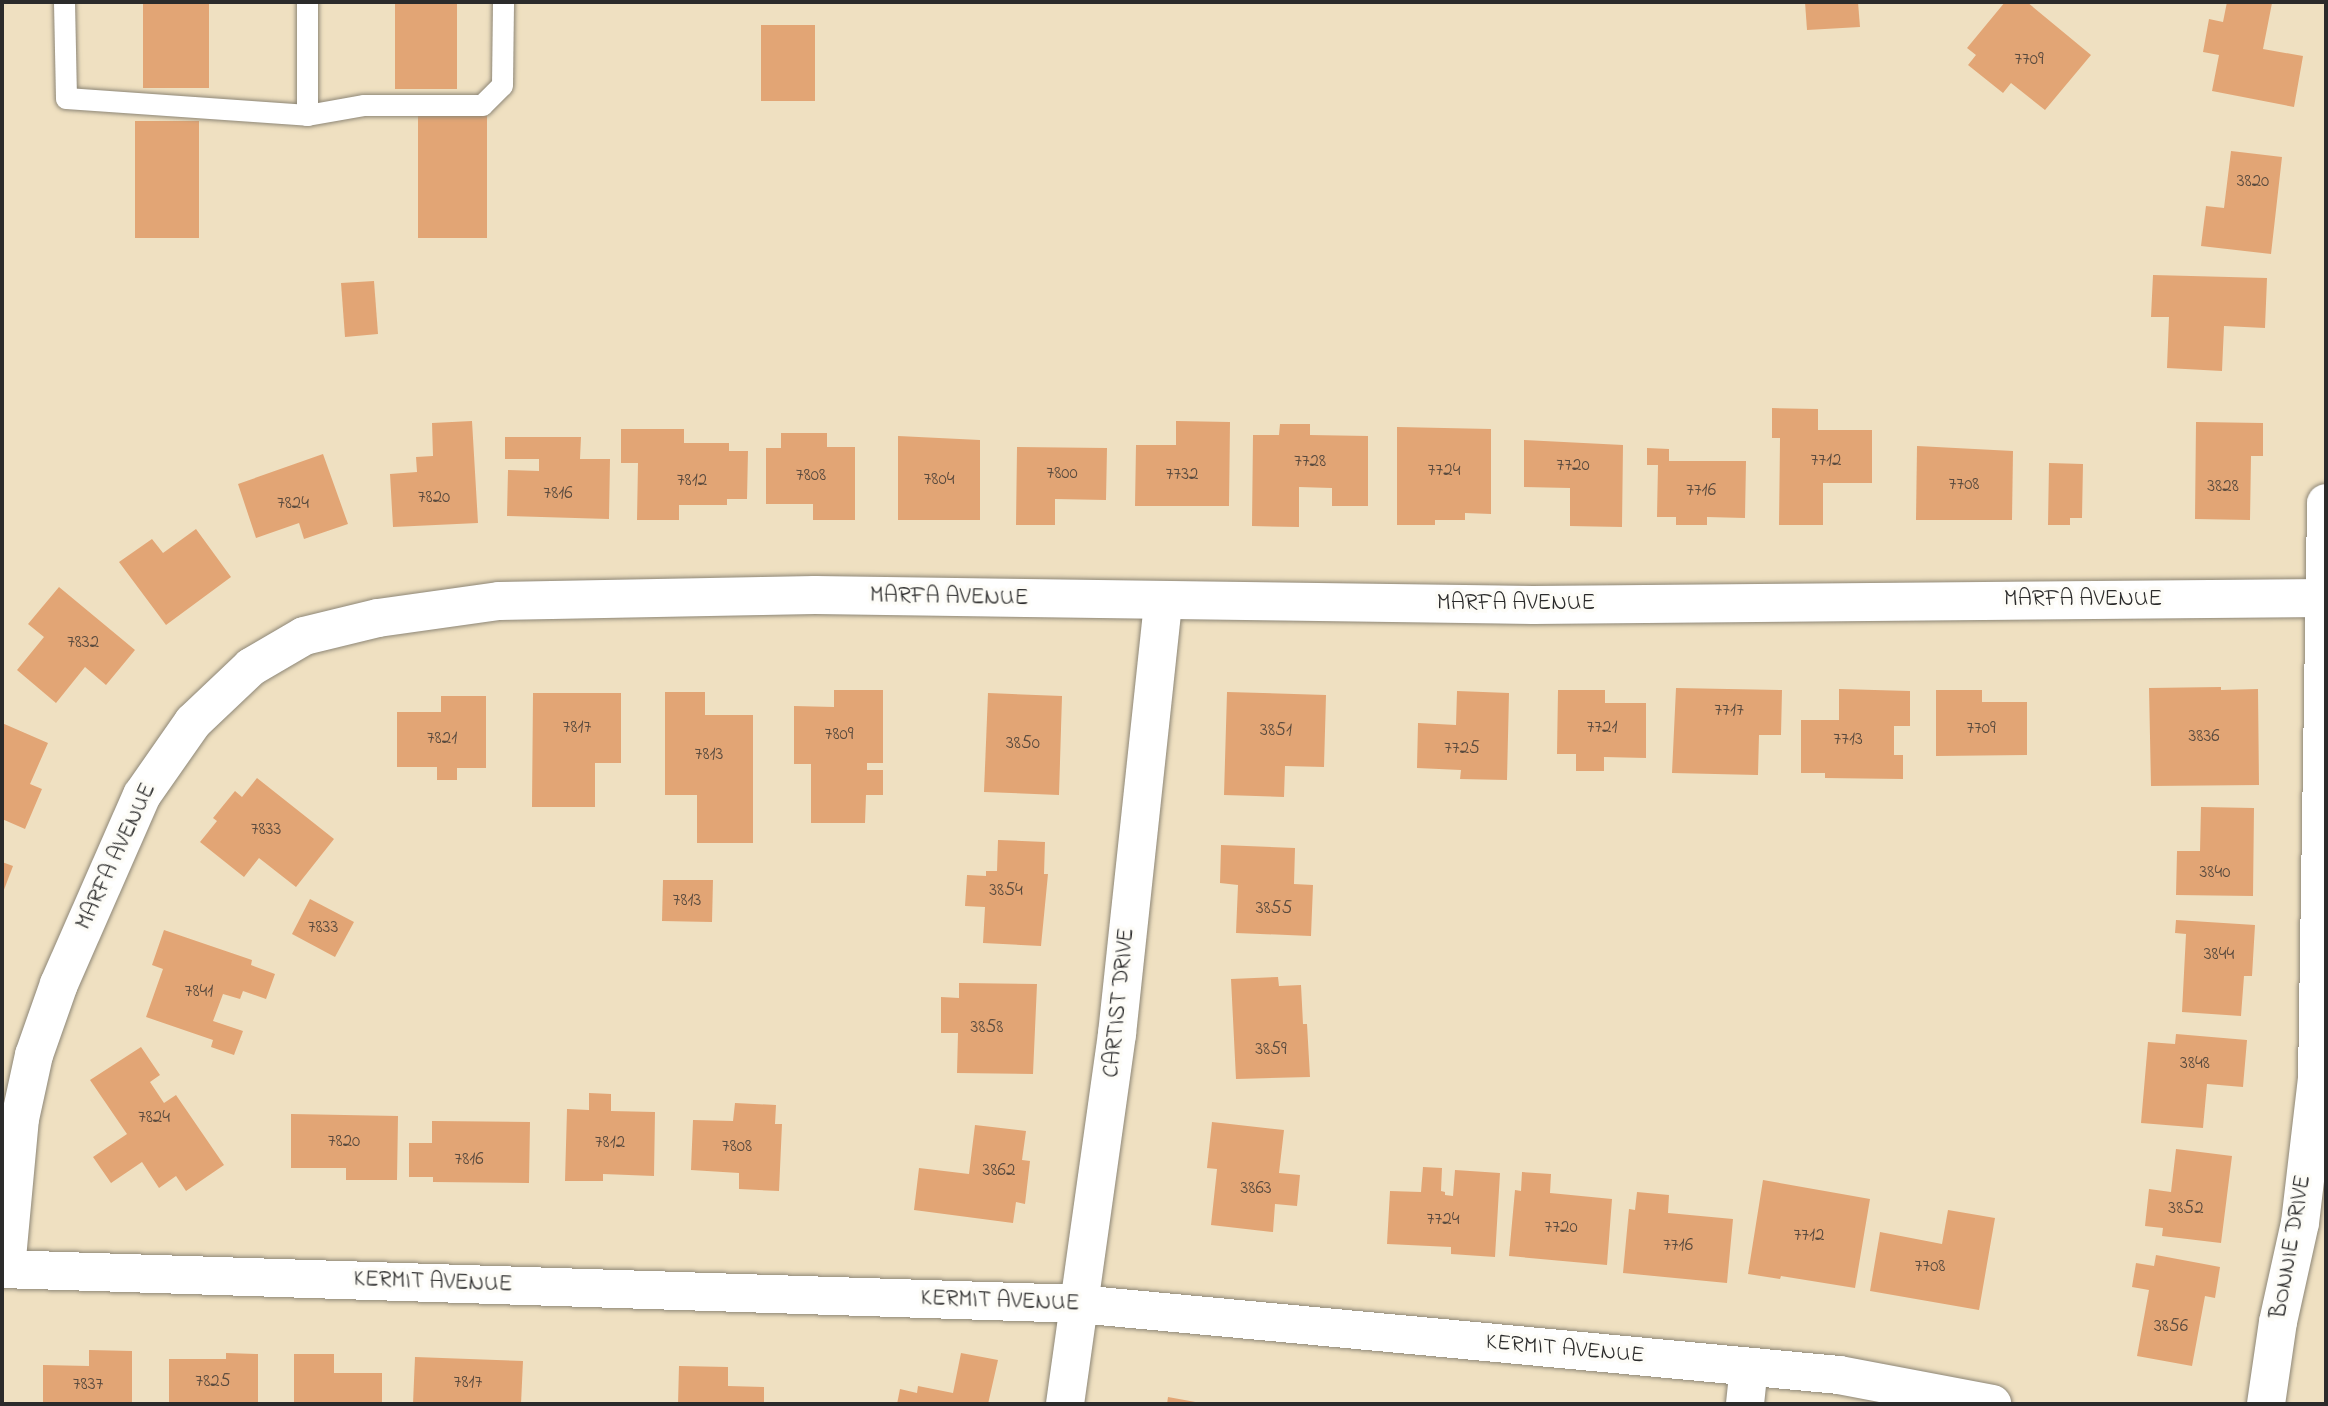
<!DOCTYPE html>
<style>
body{margin:0}
#map{position:relative;width:2328px;height:1406px;overflow:hidden;background:#efe0c1;font-family:"Indie Flower",sans-serif}
div>[style]{position:absolute}
.building>*{inset:0;background:#e2a575}
.roads{filter:drop-shadow(0 0 2px #8d8676) drop-shadow(0 0 2px #8d8676)}
.service>*{height:21px;margin:-10.5px;padding:0 10.5px;transform-origin:10.5px;border-radius:10.5px;background:#fff}
.minor>*{height:38px;margin:-19px;padding:0 19px;transform-origin:19px;border-radius:19px;background:#fff}
span{translate:-50% -50%;white-space:nowrap;text-align:center;line-height:1.15;-webkit-text-stroke:7px #fdfcf7;paint-order:stroke}
.number-label{font-size:19px;color:#594a3e}
.number-label span{-webkit-text-stroke-width:0}
.street-label{font-size:23px;color:#2b2b2b}
.frame{position:absolute;inset:0;border:4px solid #2b2b2b;pointer-events:none}
</style>
<div id="map">
<div class="building">
<i style="clip-path:polygon(143px 2px,209px 2px,209px 88px,143px 88px)"></i>
<i style="clip-path:polygon(395px 2px,457px 2px,457px 89px,395px 89px)"></i>
<i style="clip-path:polygon(1805px 2px,1858px 2px,1860px 27px,1807px 30px)"></i>
<i style="clip-path:polygon(2005px 2px,2027px 2px,2091px 55px,2045px 110px,2011px 83px,2003px 93px,1968px 65px,1976px 55px,1967px 48px)"></i>
<i style="clip-path:polygon(2227px 2px,2272px 3px,2263px 49px,2303px 56px,2294px 107px,2212px 91px,2219px 55px,2203px 52px,2209px 19px,2223px 22px)"></i>
<i style="clip-path:polygon(761px 25px,815px 25px,815px 101px,761px 101px)"></i>
<i style="clip-path:polygon(418px 116px,487px 116px,487px 238px,418px 238px)"></i>
<i style="clip-path:polygon(135px 121px,199px 121px,199px 238px,135px 238px)"></i>
<i style="clip-path:polygon(2231px 151px,2282px 157px,2271px 254px,2201px 246px,2206px 206px,2224px 208px)"></i>
<i style="clip-path:polygon(2153px 275px,2267px 278px,2265px 328px,2224px 326px,2222px 371px,2167px 368px,2169px 317px,2151px 317px)"></i>
<i style="clip-path:polygon(374px 281px,378px 334px,345px 337px,341px 283px)"></i>
<i style="clip-path:polygon(1772px 408px,1818px 409px,1818px 430px,1872px 430px,1872px 483px,1823px 483px,1823px 525px,1779px 525px,1780px 438px,1772px 438px)"></i>
<i style="clip-path:polygon(472px 421px,478px 523px,393px 527px,390px 474px,417px 472px,416px 457px,433px 456px,432px 423px)"></i>
<i style="clip-path:polygon(1176px 421px,1230px 422px,1229px 506px,1135px 506px,1136px 445px,1176px 445px)"></i>
<i style="clip-path:polygon(2196px 422px,2263px 423px,2263px 456px,2251px 456px,2250px 520px,2195px 519px)"></i>
<i style="clip-path:polygon(1280px 424px,1310px 424px,1310px 435px,1368px 436px,1368px 506px,1332px 506px,1332px 488px,1299px 487px,1299px 527px,1252px 526px,1253px 435px,1279px 435px)"></i>
<i style="clip-path:polygon(1397px 427px,1491px 429px,1491px 514px,1465px 513px,1465px 520px,1435px 520px,1435px 525px,1397px 525px)"></i>
<i style="clip-path:polygon(621px 429px,684px 429px,684px 443px,729px 443px,729px 451px,748px 451px,747px 499px,727px 499px,727px 505px,679px 505px,679px 520px,637px 520px,638px 463px,621px 463px)"></i>
<i style="clip-path:polygon(781px 433px,827px 433px,827px 447px,855px 447px,855px 520px,813px 520px,813px 504px,766px 504px,766px 448px,781px 448px)"></i>
<i style="clip-path:polygon(898px 436px,980px 440px,980px 520px,898px 520px)"></i>
<i style="clip-path:polygon(505px 437px,581px 437px,580px 459px,610px 459px,609px 519px,507px 516px,508px 470px,539px 471px,539px 459px,505px 459px)"></i>
<i style="clip-path:polygon(1524px 440px,1623px 445px,1622px 527px,1570px 526px,1570px 488px,1524px 487px)"></i>
<i style="clip-path:polygon(1917px 446px,2013px 451px,2012px 520px,1916px 520px)"></i>
<i style="clip-path:polygon(1017px 447px,1107px 448px,1106px 500px,1055px 499px,1055px 525px,1016px 525px)"></i>
<i style="clip-path:polygon(1647px 448px,1669px 449px,1669px 461px,1746px 461px,1745px 518px,1707px 517px,1707px 525px,1676px 525px,1676px 517px,1657px 517px,1658px 465px,1647px 465px)"></i>
<i style="clip-path:polygon(323px 454px,348px 524px,304px 539px,299px 523px,256px 538px,238px 484px)"></i>
<i style="clip-path:polygon(2049px 463px,2083px 464px,2082px 518px,2070px 518px,2070px 525px,2048px 525px)"></i>
<i style="clip-path:polygon(196px 529px,231px 577px,166px 625px,119px 562px,152px 539px,163px 553px)"></i>
<i style="clip-path:polygon(59px 587px,135px 650px,106px 685px,85px 667px,56px 703px,17px 670px,44px 637px,28px 624px)"></i>
<i style="clip-path:polygon(2221px 687px,2221px 690px,2258px 689px,2259px 785px,2151px 786px,2149px 688px)"></i>
<i style="clip-path:polygon(1676px 688px,1782px 690px,1781px 735px,1759px 735px,1758px 775px,1672px 773px)"></i>
<i style="clip-path:polygon(1839px 689px,1910px 691px,1910px 726px,1894px 726px,1894px 755px,1903px 755px,1903px 779px,1825px 778px,1825px 773px,1801px 773px,1801px 720px,1839px 720px)"></i>
<i style="clip-path:polygon(834px 690px,883px 690px,883px 763px,867px 763px,867px 770px,883px 770px,883px 795px,866px 795px,865px 823px,811px 823px,811px 764px,794px 764px,794px 706px,834px 707px)"></i>
<i style="clip-path:polygon(1558px 690px,1605px 690px,1605px 703px,1646px 703px,1646px 758px,1604px 757px,1604px 771px,1576px 771px,1576px 754px,1557px 754px)"></i>
<i style="clip-path:polygon(1936px 690px,1982px 690px,1982px 702px,2027px 702px,2027px 755px,1936px 756px)"></i>
<i style="clip-path:polygon(1457px 691px,1509px 693px,1507px 780px,1460px 779px,1461px 770px,1417px 768px,1418px 723px,1456px 725px)"></i>
<i style="clip-path:polygon(665px 692px,705px 692px,705px 715px,753px 715px,753px 843px,697px 843px,697px 795px,665px 795px)"></i>
<i style="clip-path:polygon(1227px 692px,1326px 695px,1324px 767px,1285px 766px,1284px 797px,1224px 795px)"></i>
<i style="clip-path:polygon(533px 693px,621px 693px,621px 763px,595px 763px,595px 807px,532px 807px)"></i>
<i style="clip-path:polygon(988px 693px,1062px 696px,1059px 795px,984px 792px)"></i>
<i style="clip-path:polygon(441px 696px,486px 696px,486px 768px,457px 768px,457px 780px,437px 780px,437px 767px,397px 767px,397px 712px,441px 712px)"></i>
<i style="clip-path:polygon(2px 723px,48px 743px,30px 784px,42px 789px,25px 829px,2px 819px)"></i>
<i style="clip-path:polygon(257px 778px,334px 839px,296px 887px,259px 858px,244px 877px,200px 842px,217px 821px,213px 818px,235px 791px,242px 797px)"></i>
<i style="clip-path:polygon(2201px 807px,2254px 808px,2253px 896px,2176px 895px,2177px 851px,2200px 851px)"></i>
<i style="clip-path:polygon(998px 840px,1045px 842px,1044px 874px,1048px 874px,1041px 946px,983px 943px,985px 907px,965px 906px,967px 875px,986px 876px,986px 871px,997px 871px)"></i>
<i style="clip-path:polygon(1221px 845px,1295px 848px,1294px 884px,1313px 885px,1311px 936px,1236px 933px,1238px 885px,1220px 883px)"></i>
<i style="clip-path:polygon(2px 862px,13px 866px,2px 895px)"></i>
<i style="clip-path:polygon(663px 880px,713px 880px,712px 922px,662px 921px)"></i>
<i style="clip-path:polygon(310px 899px,354px 922px,335px 957px,292px 934px)"></i>
<i style="clip-path:polygon(2176px 920px,2255px 925px,2252px 976px,2244px 976px,2241px 1016px,2182px 1012px,2186px 934px,2175px 933px)"></i>
<i style="clip-path:polygon(164px 930px,252px 960px,251px 965px,275px 974px,266px 999px,243px 991px,240px 999px,223px 994px,213px 1021px,243px 1031px,234px 1055px,211px 1047px,213px 1040px,146px 1017px,163px 969px,152px 965px)"></i>
<i style="clip-path:polygon(1278px 977px,1279px 986px,1301px 985px,1303px 1024px,1307px 1024px,1310px 1077px,1236px 1079px,1231px 979px)"></i>
<i style="clip-path:polygon(959px 983px,1037px 984px,1033px 1074px,957px 1073px,958px 1033px,941px 1033px,941px 997px,959px 998px)"></i>
<i style="clip-path:polygon(2176px 1034px,2247px 1040px,2243px 1087px,2207px 1084px,2203px 1128px,2141px 1123px,2148px 1042px,2175px 1044px)"></i>
<i style="clip-path:polygon(141px 1047px,160px 1075px,150px 1082px,164px 1103px,176px 1095px,224px 1165px,186px 1191px,176px 1176px,159px 1188px,142px 1162px,111px 1183px,93px 1157px,127px 1134px,90px 1080px)"></i>
<i style="clip-path:polygon(589px 1093px,611px 1094px,611px 1111px,655px 1112px,654px 1176px,603px 1174px,603px 1181px,565px 1181px,567px 1109px,589px 1110px)"></i>
<i style="clip-path:polygon(735px 1103px,776px 1105px,775px 1124px,782px 1124px,779px 1191px,739px 1189px,739px 1173px,691px 1170px,693px 1120px,733px 1121px)"></i>
<i style="clip-path:polygon(291px 1114px,398px 1116px,397px 1180px,346px 1180px,346px 1168px,291px 1168px)"></i>
<i style="clip-path:polygon(432px 1121px,530px 1122px,529px 1183px,433px 1182px,433px 1177px,409px 1177px,409px 1143px,432px 1143px)"></i>
<i style="clip-path:polygon(1212px 1122px,1284px 1130px,1279px 1173px,1300px 1175px,1297px 1206px,1275px 1204px,1273px 1232px,1211px 1225px,1217px 1169px,1207px 1168px)"></i>
<i style="clip-path:polygon(975px 1125px,1026px 1131px,1022px 1160px,1030px 1161px,1025px 1204px,1016px 1202px,1013px 1223px,914px 1210px,919px 1168px,969px 1174px)"></i>
<i style="clip-path:polygon(2176px 1149px,2232px 1156px,2221px 1243px,2162px 1236px,2163px 1228px,2145px 1226px,2149px 1189px,2171px 1192px)"></i>
<i style="clip-path:polygon(1423px 1167px,1442px 1168px,1441px 1191px,1445px 1192px,1445px 1195px,1453px 1196px,1455px 1170px,1500px 1173px,1495px 1257px,1451px 1254px,1451px 1247px,1387px 1244px,1390px 1191px,1421px 1192px)"></i>
<i style="clip-path:polygon(1522px 1172px,1551px 1174px,1550px 1193px,1612px 1199px,1607px 1265px,1509px 1256px,1515px 1190px,1521px 1191px)"></i>
<i style="clip-path:polygon(1763px 1180px,1870px 1199px,1855px 1288px,1781px 1276px,1780px 1279px,1748px 1274px)"></i>
<i style="clip-path:polygon(1637px 1192px,1669px 1195px,1668px 1213px,1733px 1219px,1727px 1283px,1623px 1273px,1629px 1209px,1635px 1210px)"></i>
<i style="clip-path:polygon(1948px 1210px,1995px 1218px,1979px 1310px,1870px 1291px,1880px 1232px,1942px 1244px)"></i>
<i style="clip-path:polygon(2156px 1255px,2220px 1267px,2215px 1298px,2205px 1296px,2192px 1366px,2137px 1356px,2149px 1290px,2132px 1287px,2136px 1263px,2154px 1266px)"></i>
<i style="clip-path:polygon(89px 1350px,132px 1351px,132px 1404px,43px 1404px,43px 1365px,89px 1366px)"></i>
<i style="clip-path:polygon(226px 1353px,258px 1354px,258px 1404px,169px 1404px,169px 1359px,226px 1359px)"></i>
<i style="clip-path:polygon(961px 1353px,998px 1360px,988px 1404px,897px 1404px,900px 1389px,917px 1393px,918px 1386px,953px 1393px)"></i>
<i style="clip-path:polygon(294px 1354px,334px 1354px,334px 1373px,382px 1373px,382px 1404px,294px 1404px)"></i>
<i style="clip-path:polygon(415px 1357px,523px 1361px,521px 1404px,413px 1404px)"></i>
<i style="clip-path:polygon(2px 1365px,4px 1365px,4px 1398px,2px 1398px)"></i>
<i style="clip-path:polygon(679px 1366px,728px 1367px,728px 1386px,764px 1387px,764px 1404px,678px 1404px)"></i>
<i style="clip-path:polygon(1168px 1397px,1201px 1403px,1201px 1404px,1167px 1404px)"></i>
</div>
<div class="roads">
<div class="service">
<i style="left:64px;top:2px;width:96px;rotate:88.8deg"></i>
<i style="left:66px;top:98px;width:242px;rotate:4deg"></i>
<i style="left:307px;top:115px;width:58px;rotate:-10deg"></i>
<i style="left:364px;top:105px;width:118px"></i>
<i style="left:482px;top:105px;width:28px;rotate:-45deg"></i>
<i style="left:502px;top:85px;width:83px;rotate:-89.3deg"></i>
<i style="left:307px;top:2px;width:113px;rotate:90deg"></i>
</div>
<div class="minor">
<i style="left:2px;top:1269px;width:1077px;rotate:1.86deg"></i>
<i style="left:1078px;top:1304px;width:764px;rotate:5.33deg"></i>
<i style="left:1839px;top:1375px;width:156px;rotate:10.7deg"></i>
<i style="left:6px;top:1269px;width:151px;rotate:-84.7deg"></i>
<i style="left:20px;top:1119px;width:66px;rotate:-77.7deg"></i>
<i style="left:34px;top:1055px;width:75px;rotate:-70.6deg"></i>
<i style="left:59px;top:984px;width:206px;rotate:-66.3deg"></i>
<i style="left:142px;top:795px;width:89px;rotate:-55.1deg"></i>
<i style="left:193px;top:722px;width:80px;rotate:-43.5deg"></i>
<i style="left:251px;top:667px;width:61px;rotate:-30.3deg"></i>
<i style="left:304px;top:636px;width:76px;rotate:-13.7deg"></i>
<i style="left:378px;top:618px;width:122px;rotate:-8deg"></i>
<i style="left:499px;top:601px;width:316px;rotate:-1.1deg"></i>
<i style="left:815px;top:595px;width:718px;rotate:0.8deg"></i>
<i style="left:1533px;top:605px;width:792px;rotate:-0.51deg"></i>
<i style="left:1065px;top:1404px;width:374px;rotate:-82deg"></i>
<i style="left:1117px;top:1034px;width:435px;rotate:-83.9deg"></i>
<i style="left:1745px;top:1404px;width:37px;rotate:-84deg"></i>
<i style="left:2266px;top:1404px;width:83px;rotate:-81.7deg"></i>
<i style="left:2278px;top:1322px;width:101px;rotate:-77.5deg"></i>
<i style="left:2300px;top:1223px;width:145px;rotate:-83.3deg"></i>
<i style="left:2317px;top:1079px;width:576px;rotate:-89.1deg"></i>
</div>
</div>
<div class="number-label">
<span style="left:2029px;top:60px">7709</span>
<span style="left:2253px;top:182px">3820</span>
<span style="left:1826px;top:461px">7712</span>
<span style="left:1310px;top:462px">7728</span>
<span style="left:1573px;top:466px">7720</span>
<span style="left:1444px;top:471px">7724</span>
<span style="left:1062px;top:474px">7800</span>
<span style="left:1182px;top:475px">7732</span>
<span style="left:811px;top:476px">7808</span>
<span style="left:939px;top:480px">7804</span>
<span style="left:692px;top:481px">7812</span>
<span style="left:1964px;top:485px">7708</span>
<span style="left:2223px;top:487px">3828</span>
<span style="left:1701px;top:491px">7716</span>
<span style="left:558px;top:494px">7816</span>
<span style="left:434px;top:498px">7820</span>
<span style="left:293px;top:504px">7824</span>
<span style="left:83px;top:643px">7832</span>
<span style="left:1729px;top:711px">7717</span>
<span style="left:577px;top:728px">7817</span>
<span style="left:1602px;top:728px">7721</span>
<span style="left:1981px;top:729px">7709</span>
<span style="left:1276px;top:731px">3851</span>
<span style="left:839px;top:735px">7809</span>
<span style="left:2204px;top:737px">3836</span>
<span style="left:442px;top:739px">7821</span>
<span style="left:1848px;top:740px">7713</span>
<span style="left:1023px;top:744px">3850</span>
<span style="left:1462px;top:749px">7725</span>
<span style="left:709px;top:755px">7813</span>
<span style="left:266px;top:830px">7833</span>
<span style="left:2215px;top:873px">3840</span>
<span style="left:1006px;top:891px">3854</span>
<span style="left:687px;top:901px">7813</span>
<span style="left:1274px;top:909px">3855</span>
<span style="left:323px;top:928px">7833</span>
<span style="left:2219px;top:955px">3844</span>
<span style="left:199px;top:992px">7841</span>
<span style="left:987px;top:1028px">3858</span>
<span style="left:1271px;top:1050px">3859</span>
<span style="left:2195px;top:1064px">3848</span>
<span style="left:154px;top:1118px">7824</span>
<span style="left:344px;top:1142px">7820</span>
<span style="left:610px;top:1143px">7812</span>
<span style="left:737px;top:1147px">7808</span>
<span style="left:469px;top:1160px">7816</span>
<span style="left:999px;top:1171px">3862</span>
<span style="left:1256px;top:1189px">3863</span>
<span style="left:2186px;top:1209px">3852</span>
<span style="left:1443px;top:1220px">7724</span>
<span style="left:1561px;top:1228px">7720</span>
<span style="left:1809px;top:1236px">7712</span>
<span style="left:1678px;top:1246px">7716</span>
<span style="left:1930px;top:1267px">7708</span>
<span style="left:2171px;top:1327px">3856</span>
<span style="left:213px;top:1382px">7825</span>
<span style="left:468px;top:1383px">7817</span>
<span style="left:88px;top:1385px">7837</span>
</div>
<div class="street-label">
<span style="left:949px;top:598px;rotate:1deg">MARFA AVENUE</span>
<span style="left:2083px;top:600px">MARFA AVENUE</span>
<span style="left:1516px;top:604px">MARFA AVENUE</span>
<span style="left:117px;top:857px;rotate:-65deg">MARFA AVENUE</span>
<span style="left:1120px;top:1003px;rotate:-84deg">CARTIST DRIVE</span>
<span style="left:2292px;top:1247px;rotate:-80deg">BONNIE DRIVE</span>
<span style="left:433px;top:1283px;rotate:2deg">KERMIT AVENUE</span>
<span style="left:1000px;top:1302px;rotate:2deg">KERMIT AVENUE</span>
<span style="left:1565px;top:1350px;rotate:5deg">KERMIT AVENUE</span>
</div>
<div class="frame"></div>
</div>
